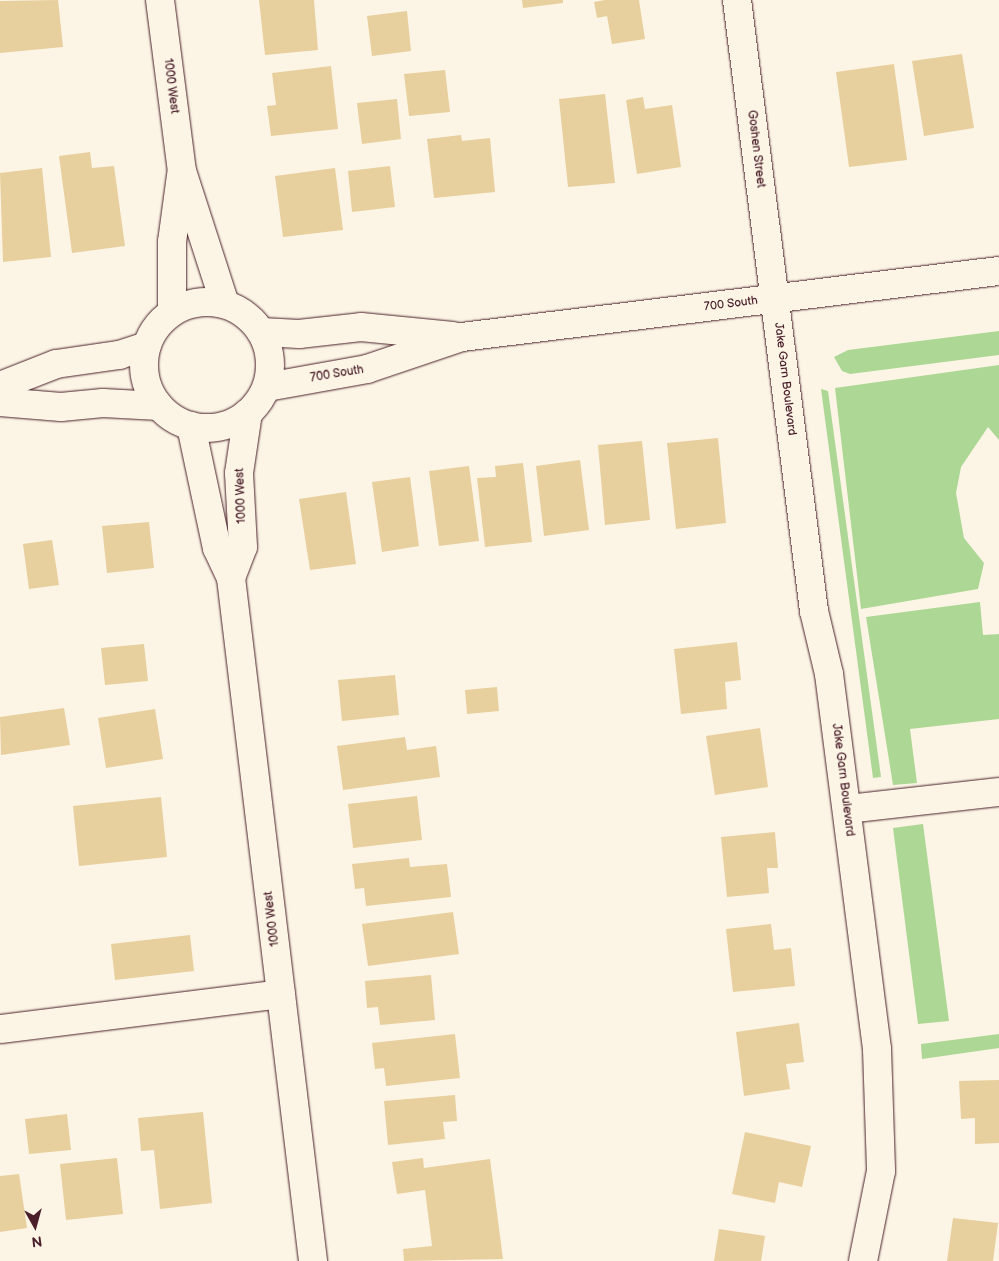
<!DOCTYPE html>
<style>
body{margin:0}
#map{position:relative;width:999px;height:1261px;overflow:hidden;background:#fcf5e5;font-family:"Balsamiq Sans",sans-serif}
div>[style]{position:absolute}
.green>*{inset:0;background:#add795}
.building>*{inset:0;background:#e8cf9e}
.roads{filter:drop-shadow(0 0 1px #4a1f2b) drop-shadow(0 0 1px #4a1f2b)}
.minor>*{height:28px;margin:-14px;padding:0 14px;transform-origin:14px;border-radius:14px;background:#fcf5e5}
.minor>.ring{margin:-14px;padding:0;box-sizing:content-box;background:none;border:28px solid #fcf5e5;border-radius:50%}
span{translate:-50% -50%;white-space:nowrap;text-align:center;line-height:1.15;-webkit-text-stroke:4.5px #fcf5e5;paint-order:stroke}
.street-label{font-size:12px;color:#4a1f2b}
.north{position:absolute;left:10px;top:1201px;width:50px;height:50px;-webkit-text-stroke:4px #fcf5e5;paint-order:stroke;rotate:173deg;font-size:14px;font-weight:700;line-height:20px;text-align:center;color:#4a1f2b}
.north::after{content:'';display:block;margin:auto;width:18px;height:22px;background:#4a1f2b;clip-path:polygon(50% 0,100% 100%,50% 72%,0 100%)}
</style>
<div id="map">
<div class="green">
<i style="clip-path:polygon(999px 331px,999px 355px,850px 374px,842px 371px,834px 357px,848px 350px)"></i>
<i style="clip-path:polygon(999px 365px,999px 440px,988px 427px,961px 467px,956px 493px,964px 538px,984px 563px,978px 589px,861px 609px,835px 388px)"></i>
<i style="clip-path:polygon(821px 389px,828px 391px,881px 777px,873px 778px)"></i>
<i style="clip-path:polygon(980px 602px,983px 635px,999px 634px,999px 719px,910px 729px,917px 783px,893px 785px,866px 617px)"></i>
<i style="clip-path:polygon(923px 824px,949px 1021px,918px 1024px,893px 828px)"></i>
<i style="clip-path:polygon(999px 1034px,999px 1048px,922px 1059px,921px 1044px)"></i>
</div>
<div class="building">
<i style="clip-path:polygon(58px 0,63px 47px,0 53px,0 1px)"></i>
<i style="clip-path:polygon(259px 0,314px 0,318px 50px,265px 55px)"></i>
<i style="clip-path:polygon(522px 0,563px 0,563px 3px,523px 8px)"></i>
<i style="clip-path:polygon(605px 0,639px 0,645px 39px,612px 44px,607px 16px,597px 18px,594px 2px)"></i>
<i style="clip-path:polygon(407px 11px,411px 51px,372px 56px,367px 16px)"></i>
<i style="clip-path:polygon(962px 54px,974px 128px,924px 136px,912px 61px)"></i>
<i style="clip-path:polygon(894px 64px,907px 160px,849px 167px,836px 72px)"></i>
<i style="clip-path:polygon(331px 66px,338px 129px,271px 136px,267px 106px,276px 105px,272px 73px)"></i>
<i style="clip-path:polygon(445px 70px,450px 112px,409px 116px,404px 74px)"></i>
<i style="clip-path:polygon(605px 94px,615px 183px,568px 187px,559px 99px)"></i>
<i style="clip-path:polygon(643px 97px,645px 109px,672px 105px,681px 167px,637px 174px,626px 100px)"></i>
<i style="clip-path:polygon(397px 99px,401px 139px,362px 144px,357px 103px)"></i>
<i style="clip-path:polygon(461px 135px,462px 141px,490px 138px,495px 192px,434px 198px,427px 139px)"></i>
<i style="clip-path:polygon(90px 152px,92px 168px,114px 166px,125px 246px,72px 253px,59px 156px)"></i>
<i style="clip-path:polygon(390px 166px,395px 207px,352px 212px,348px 171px)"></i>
<i style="clip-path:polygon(42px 168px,51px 257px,3px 262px,0 173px)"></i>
<i style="clip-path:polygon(335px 168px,343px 230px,283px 237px,275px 176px)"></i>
<i style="clip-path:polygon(718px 438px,726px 523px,676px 529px,667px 443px)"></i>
<i style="clip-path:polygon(642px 441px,650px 520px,605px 525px,598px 445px)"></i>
<i style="clip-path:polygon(580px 460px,589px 530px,544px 536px,536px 466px)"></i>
<i style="clip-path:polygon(523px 463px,532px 542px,485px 547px,477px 478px,496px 477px,495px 466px)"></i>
<i style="clip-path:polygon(469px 466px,479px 541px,439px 546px,429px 471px)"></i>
<i style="clip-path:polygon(410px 477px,419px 546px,382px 552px,372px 482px)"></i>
<i style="clip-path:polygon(346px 492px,356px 564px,310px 570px,299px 499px)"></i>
<i style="clip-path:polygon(149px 522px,154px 568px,107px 573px,102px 526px)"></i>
<i style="clip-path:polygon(52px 540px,59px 585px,29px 589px,23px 544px)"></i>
<i style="clip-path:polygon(737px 642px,741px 680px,725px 682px,727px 709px,681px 714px,674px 649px)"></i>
<i style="clip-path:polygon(144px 644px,148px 681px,105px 685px,101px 648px)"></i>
<i style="clip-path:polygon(395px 675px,399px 715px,342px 721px,338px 680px)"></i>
<i style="clip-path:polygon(497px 687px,499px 711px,467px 714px,465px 690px)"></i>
<i style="clip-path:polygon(64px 708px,70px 745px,1px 755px,0 717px)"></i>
<i style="clip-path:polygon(155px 709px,163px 759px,106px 768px,98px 718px)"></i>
<i style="clip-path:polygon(760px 728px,768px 787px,715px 795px,706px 736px)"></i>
<i style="clip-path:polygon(405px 737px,407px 750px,436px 746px,440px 777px,343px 790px,337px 746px)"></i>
<i style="clip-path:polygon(417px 796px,422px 840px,353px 848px,348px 804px)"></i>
<i style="clip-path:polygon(161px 797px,167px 857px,79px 866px,73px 806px)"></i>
<i style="clip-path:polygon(775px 832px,778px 868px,767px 868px,769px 893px,727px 897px,721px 837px)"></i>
<i style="clip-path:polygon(409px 858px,410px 867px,447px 864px,451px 897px,366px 906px,364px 888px,355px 889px,352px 864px)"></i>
<i style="clip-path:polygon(453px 912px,459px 954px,368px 966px,362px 924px)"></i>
<i style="clip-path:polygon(771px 924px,774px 950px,791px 948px,795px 986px,733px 992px,726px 929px)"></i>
<i style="clip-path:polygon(190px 935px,194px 971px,115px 980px,111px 944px)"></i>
<i style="clip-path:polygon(431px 975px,435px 1020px,380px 1025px,378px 1007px,367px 1008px,365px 981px)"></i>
<i style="clip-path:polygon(799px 1023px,804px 1062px,786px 1064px,790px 1089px,744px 1096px,736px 1032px)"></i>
<i style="clip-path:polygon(455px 1034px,460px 1078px,386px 1086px,384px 1068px,375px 1069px,372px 1043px)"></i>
<i style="clip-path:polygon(999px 1080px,999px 1143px,975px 1144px,975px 1118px,961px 1119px,959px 1081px)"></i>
<i style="clip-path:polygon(455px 1095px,457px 1121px,443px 1122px,445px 1139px,388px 1145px,384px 1101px)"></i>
<i style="clip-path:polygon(203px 1112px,212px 1203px,160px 1209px,154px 1150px,141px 1151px,138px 1118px)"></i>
<i style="clip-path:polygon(67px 1114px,71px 1150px,29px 1154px,25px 1119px)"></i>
<i style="clip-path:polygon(745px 1132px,811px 1146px,802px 1187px,779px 1182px,775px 1203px,732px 1194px)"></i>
<i style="clip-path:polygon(117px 1158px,123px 1214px,66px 1220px,60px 1164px)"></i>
<i style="clip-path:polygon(423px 1158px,424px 1168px,490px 1159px,503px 1259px,404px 1261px,403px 1249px,432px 1246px,425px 1190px,397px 1194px,392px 1162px)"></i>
<i style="clip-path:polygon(19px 1174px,27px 1228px,0 1232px,0 1176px)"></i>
<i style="clip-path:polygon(953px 1218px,998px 1223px,993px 1261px,947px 1261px)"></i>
<i style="clip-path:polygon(719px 1229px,765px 1236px,761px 1261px,714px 1261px)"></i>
</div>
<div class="roads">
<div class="minor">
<i style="left:160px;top:0;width:172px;rotate:82.7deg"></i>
<i style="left:182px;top:171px;width:140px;rotate:72.1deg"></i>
<i style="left:737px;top:0;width:616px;rotate:82.82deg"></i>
<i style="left:814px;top:611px;width:65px;rotate:76.6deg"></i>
<i style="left:829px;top:674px;width:378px;rotate:82.7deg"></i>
<i style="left:877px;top:1049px;width:122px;rotate:88.1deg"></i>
<i style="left:881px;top:1171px;width:92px;rotate:101.3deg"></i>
<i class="ring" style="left:144px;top:302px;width:98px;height:98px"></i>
<i style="left:172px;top:312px;width:70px;rotate:-90deg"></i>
<i style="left:172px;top:242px;width:68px;rotate:-82.3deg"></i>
<i style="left:261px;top:332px;width:38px;rotate:3deg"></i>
<i style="left:299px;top:334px;width:62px;rotate:-6.4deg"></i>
<i style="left:361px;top:327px;width:92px;rotate:5.6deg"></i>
<i style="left:0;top:386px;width:60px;rotate:-21.4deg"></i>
<i style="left:56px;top:364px;width:64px;rotate:-8.1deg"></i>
<i style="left:119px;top:355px;width:29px;rotate:-18deg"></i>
<i style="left:267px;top:387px;width:102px;rotate:-10.2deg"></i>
<i style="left:367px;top:369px;width:100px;rotate:-18.6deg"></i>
<i style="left:462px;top:337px;width:541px;rotate:-7.01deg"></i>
<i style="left:0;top:402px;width:61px;rotate:4.7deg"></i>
<i style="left:61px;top:407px;width:42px;rotate:-5.4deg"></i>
<i style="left:103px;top:403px;width:56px;rotate:3.1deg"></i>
<i style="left:191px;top:426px;width:125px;rotate:78deg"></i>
<i style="left:217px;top:548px;width:33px;rotate:65deg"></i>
<i style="left:231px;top:578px;width:688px;rotate:83.15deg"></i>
<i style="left:231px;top:578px;width:33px;rotate:-69deg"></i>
<i style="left:243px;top:547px;width:74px;rotate:-93.1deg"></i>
<i style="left:239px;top:473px;width:61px;rotate:-81.5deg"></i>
<i style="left:847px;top:809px;width:153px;rotate:-6.4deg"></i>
<i style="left:1px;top:1029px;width:282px;rotate:-7.1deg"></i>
</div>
</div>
<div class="street-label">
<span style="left:171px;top:86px;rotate:83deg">1000 West</span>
<span style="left:756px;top:149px;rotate:83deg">Goshen Street</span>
<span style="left:731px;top:304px;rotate:-7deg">700 South</span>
<span style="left:337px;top:374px;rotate:-9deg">700 South</span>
<span style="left:785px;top:379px;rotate:83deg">Jake Garn Boulevard</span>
<span style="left:241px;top:496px;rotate:-92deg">1000 West</span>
<span style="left:843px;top:780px;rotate:83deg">Jake Garn Boulevard</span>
<span style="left:272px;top:919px;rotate:-97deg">1000 West</span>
</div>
<div class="north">N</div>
</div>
